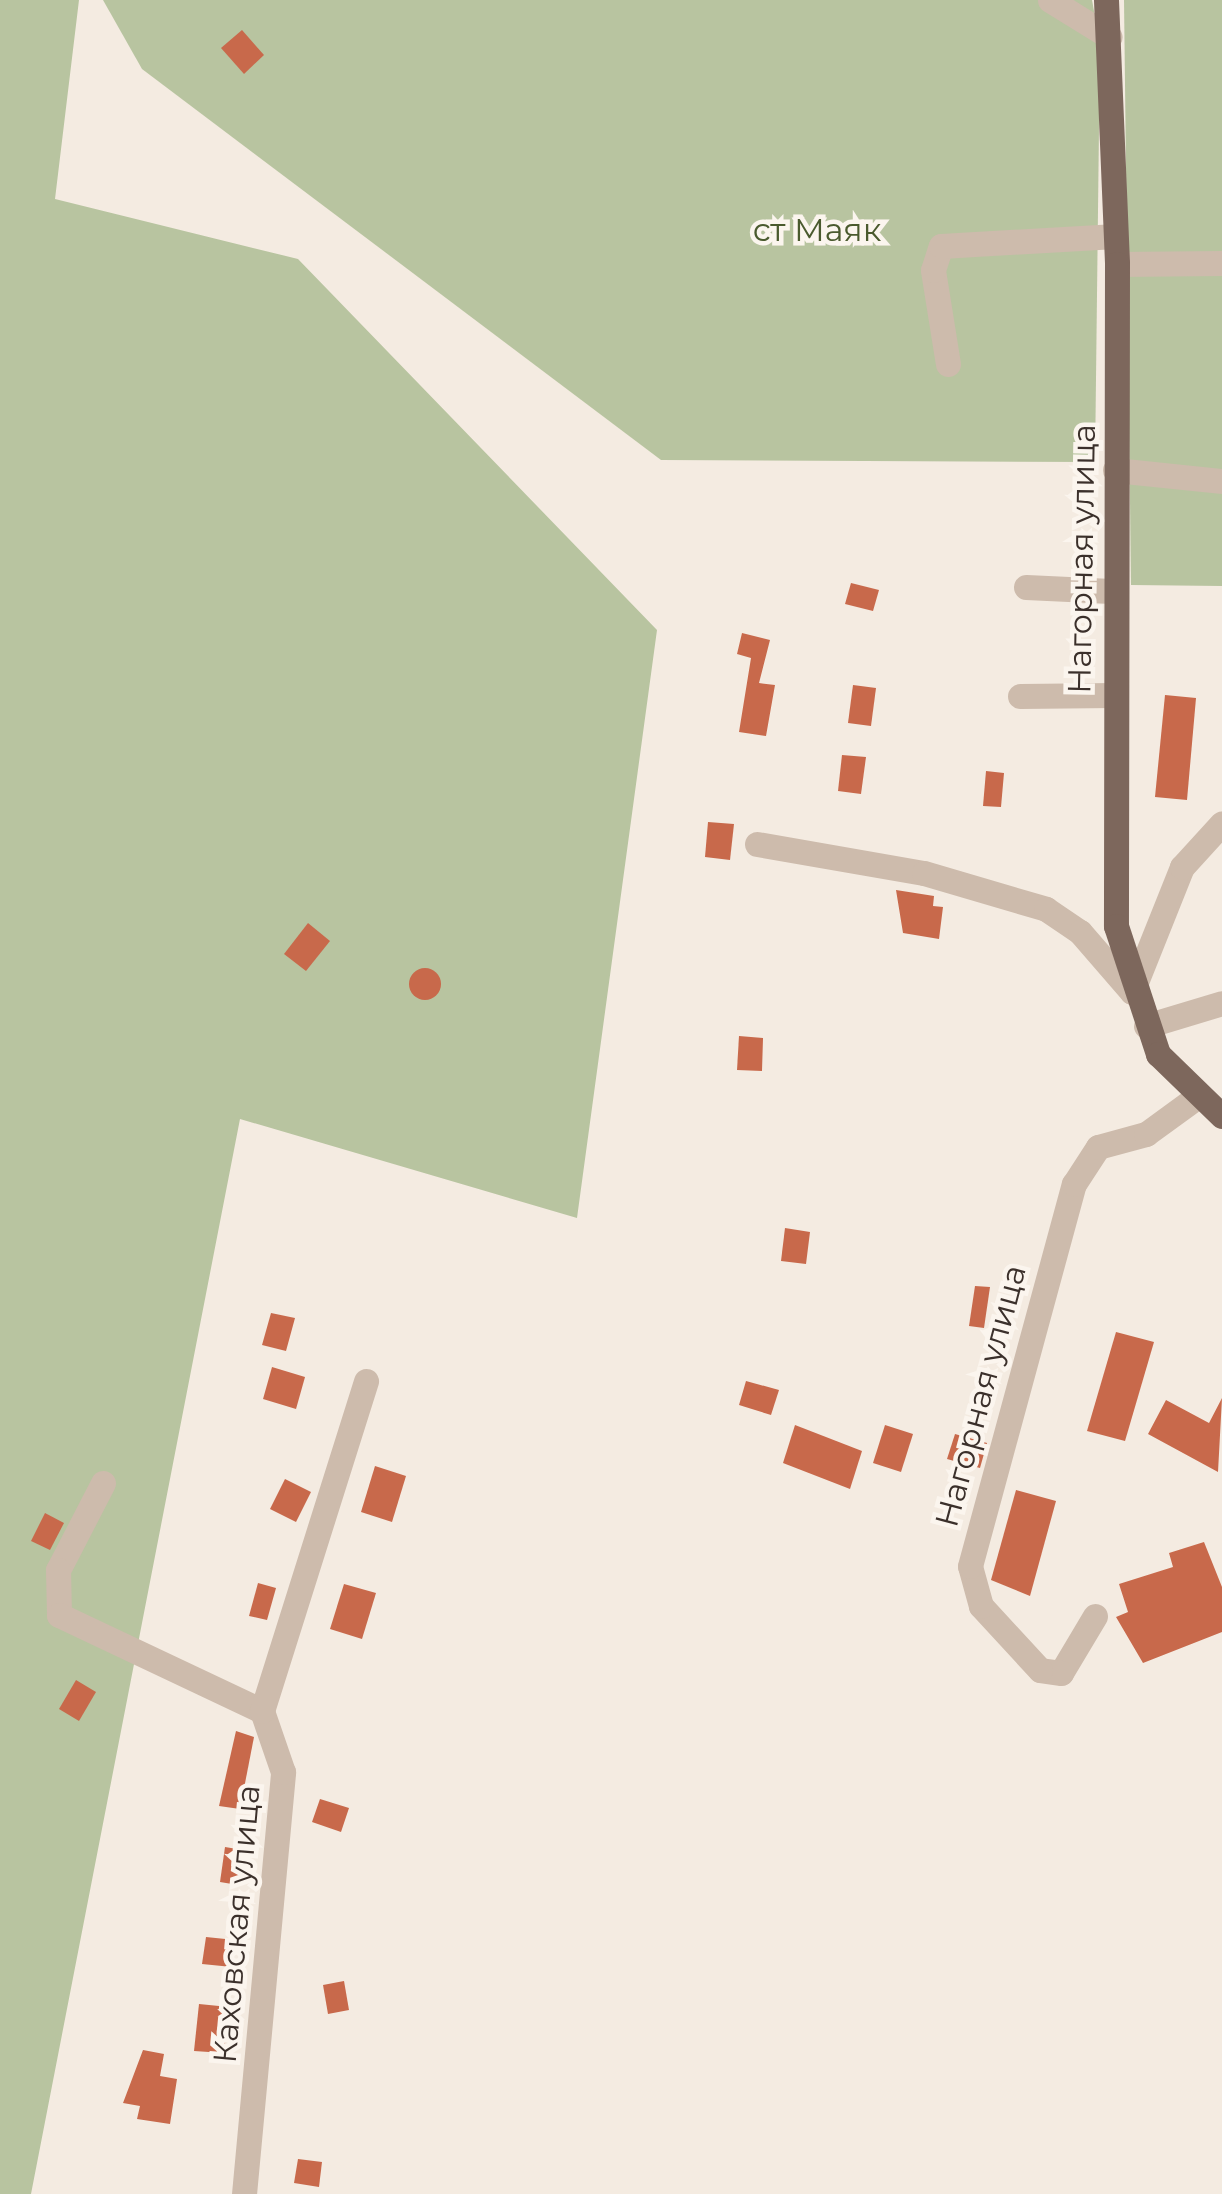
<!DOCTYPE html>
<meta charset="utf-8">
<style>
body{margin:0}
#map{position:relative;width:1222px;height:2194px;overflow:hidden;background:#f4ebe1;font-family:Montserrat,sans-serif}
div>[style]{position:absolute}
.green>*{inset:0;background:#b8c4a0}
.building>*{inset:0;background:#c8694b}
.round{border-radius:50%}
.minor>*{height:25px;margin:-12.5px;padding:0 12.5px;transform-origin:12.5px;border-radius:12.5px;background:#cdbbac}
.major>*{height:25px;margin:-12.5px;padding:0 12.5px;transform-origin:12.5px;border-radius:12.5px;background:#7d675c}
span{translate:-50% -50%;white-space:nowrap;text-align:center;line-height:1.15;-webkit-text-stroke:9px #fbf5ee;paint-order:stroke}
.park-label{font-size:32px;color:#4a5a2e}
.street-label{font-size:32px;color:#3b302b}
</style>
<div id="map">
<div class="green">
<i style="clip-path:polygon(0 0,79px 0,55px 199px,298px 259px,657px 630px,577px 1218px,240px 1119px,31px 2194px,0 2194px)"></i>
<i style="clip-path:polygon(103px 0,1092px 0,1100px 44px,1095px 462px,661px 460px,142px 69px)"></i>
<i style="clip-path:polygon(1124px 0,1222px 0,1222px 586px,1131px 585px)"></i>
</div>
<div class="building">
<i style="clip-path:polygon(242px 30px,264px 55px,244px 74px,221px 48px)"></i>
<i style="clip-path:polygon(851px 583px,879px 590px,873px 611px,845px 604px)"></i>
<i style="clip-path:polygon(742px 633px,770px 640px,759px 683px,775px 685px,766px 736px,739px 732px,751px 658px,737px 654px)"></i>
<i style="clip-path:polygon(853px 685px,876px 688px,871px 726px,848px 723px)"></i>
<i style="clip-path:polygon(1165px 695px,1196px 698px,1187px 800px,1155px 797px)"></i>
<i style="clip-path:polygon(842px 755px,866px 757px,861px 794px,838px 791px)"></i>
<i style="clip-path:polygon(986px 771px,1004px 773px,1001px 807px,983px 806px)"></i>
<i style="clip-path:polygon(708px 822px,734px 824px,730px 860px,705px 857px)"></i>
<i style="clip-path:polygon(896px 890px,934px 896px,933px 906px,943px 907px,939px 939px,903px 933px)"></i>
<i style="clip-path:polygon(308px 923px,330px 941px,306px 971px,284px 954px)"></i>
<i class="round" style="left:409px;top:968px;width:32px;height:32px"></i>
<i style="clip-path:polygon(739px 1036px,763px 1038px,762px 1071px,737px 1070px)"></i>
<i style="clip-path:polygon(785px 1228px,810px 1232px,806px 1264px,781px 1261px)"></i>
<i style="clip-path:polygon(975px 1286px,990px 1287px,984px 1328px,969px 1326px)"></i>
<i style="clip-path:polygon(271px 1313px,295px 1318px,286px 1351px,262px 1345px)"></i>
<i style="clip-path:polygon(1116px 1332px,1154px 1342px,1125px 1441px,1087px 1431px)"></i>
<i style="clip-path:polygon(272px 1367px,305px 1377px,296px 1409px,263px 1399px)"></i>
<i style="clip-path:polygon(746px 1381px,779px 1390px,771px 1415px,739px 1405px)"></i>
<i style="clip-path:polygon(1222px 1398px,1218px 1472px,1148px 1434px,1166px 1400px,1209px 1423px)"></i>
<i style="clip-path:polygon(795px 1425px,862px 1451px,850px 1489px,783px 1463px)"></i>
<i style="clip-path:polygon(885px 1425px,913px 1434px,901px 1472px,873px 1463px)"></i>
<i style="clip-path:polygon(955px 1434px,987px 1443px,980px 1468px,947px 1459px)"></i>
<i style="clip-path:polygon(375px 1466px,406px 1476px,392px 1522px,361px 1512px)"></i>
<i style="clip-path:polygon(285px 1479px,311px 1492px,296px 1522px,270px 1509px)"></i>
<i style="clip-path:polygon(1016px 1490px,1056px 1501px,1030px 1596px,991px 1580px)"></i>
<i style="clip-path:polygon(45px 1513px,64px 1523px,50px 1550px,31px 1541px)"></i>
<i style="clip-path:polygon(1204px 1542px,1222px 1587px,1222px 1632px,1143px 1663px,1116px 1617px,1128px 1612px,1119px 1584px,1173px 1567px,1169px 1553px)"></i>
<i style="clip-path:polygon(258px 1583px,276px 1588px,267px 1620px,249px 1616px)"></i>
<i style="clip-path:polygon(344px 1584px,376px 1593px,362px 1639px,330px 1629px)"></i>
<i style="clip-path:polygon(76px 1680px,96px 1692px,79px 1721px,59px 1709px)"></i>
<i style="clip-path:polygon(236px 1731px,254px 1737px,240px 1809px,219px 1806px)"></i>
<i style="clip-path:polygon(320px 1799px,349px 1808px,341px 1832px,312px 1822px)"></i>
<i style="clip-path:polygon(225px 1847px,243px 1850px,238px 1885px,220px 1882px)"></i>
<i style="clip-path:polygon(206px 1937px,235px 1940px,232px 1967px,202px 1964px)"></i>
<i style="clip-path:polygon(344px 1981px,349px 2010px,328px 2014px,323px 1985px)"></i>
<i style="clip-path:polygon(199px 2004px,229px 2007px,224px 2053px,194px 2051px)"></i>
<i style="clip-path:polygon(143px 2050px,164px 2054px,160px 2076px,177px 2079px,170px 2124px,137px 2119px,140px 2106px,123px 2103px)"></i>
<i style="clip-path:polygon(298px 2159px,322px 2162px,319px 2187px,294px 2183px)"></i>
</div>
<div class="minor">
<i style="left:1050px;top:0;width:70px;rotate:31.7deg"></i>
<i style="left:1117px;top:264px;width:105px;rotate:-0.5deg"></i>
<i style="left:948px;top:364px;width:95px;rotate:-99.1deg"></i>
<i style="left:933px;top:270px;width:25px;rotate:-72deg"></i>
<i style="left:941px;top:246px;width:175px;rotate:-3.3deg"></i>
<i style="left:1115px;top:470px;width:108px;rotate:5.9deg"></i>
<i style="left:1026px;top:587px;width:85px;rotate:2.7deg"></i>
<i style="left:1020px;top:696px;width:93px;rotate:-0.6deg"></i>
<i style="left:757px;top:844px;width:169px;rotate:9.9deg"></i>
<i style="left:924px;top:873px;width:127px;rotate:16.4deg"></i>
<i style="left:1046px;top:909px;width:41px;rotate:34.1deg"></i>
<i style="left:1080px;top:932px;width:79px;rotate:49.1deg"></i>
<i style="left:1132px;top:992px;width:135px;rotate:-68.2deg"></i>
<i style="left:1182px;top:867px;width:59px;rotate:-47.7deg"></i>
<i style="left:1146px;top:1026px;width:79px;rotate:-16.8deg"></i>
<i style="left:103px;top:1483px;width:98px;rotate:117.3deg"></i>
<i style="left:58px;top:1570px;width:45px;rotate:88.7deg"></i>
<i style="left:59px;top:1615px;width:225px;rotate:25.3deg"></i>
<i style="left:1095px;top:1616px;width:66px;rotate:120.8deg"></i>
<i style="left:1061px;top:1673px;width:21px;rotate:-172deg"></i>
<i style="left:1040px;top:1670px;width:87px;rotate:-132.7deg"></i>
<i style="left:981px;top:1606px;width:41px;rotate:-105.4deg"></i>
<i style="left:970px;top:1566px;width:396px;rotate:-74.8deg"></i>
<i style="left:1074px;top:1184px;width:44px;rotate:-57deg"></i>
<i style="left:1098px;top:1147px;width:50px;rotate:-15.2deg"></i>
<i style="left:1146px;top:1134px;width:63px;rotate:-36deg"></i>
<i style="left:244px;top:2194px;width:424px;rotate:-84.7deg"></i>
<i style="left:283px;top:1772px;width:65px;rotate:-109deg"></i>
<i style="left:262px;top:1711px;width:346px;rotate:-72.5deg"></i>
</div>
<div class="major">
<i style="left:1106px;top:0;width:264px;rotate:87.6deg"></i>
<i style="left:1117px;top:264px;width:662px;rotate:90.09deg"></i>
<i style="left:1116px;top:926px;width:135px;rotate:71.8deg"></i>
<i style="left:1158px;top:1054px;width:89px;rotate:44.1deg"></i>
</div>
<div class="park-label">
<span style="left:817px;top:230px">ст Маяк</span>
</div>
<div class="street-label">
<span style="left:1082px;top:559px;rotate:-89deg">Нагорная улица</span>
<span style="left:981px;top:1396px;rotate:-75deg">Нагорная улица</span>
<span style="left:237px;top:1924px;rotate:-85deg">Каховская улица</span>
</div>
</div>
